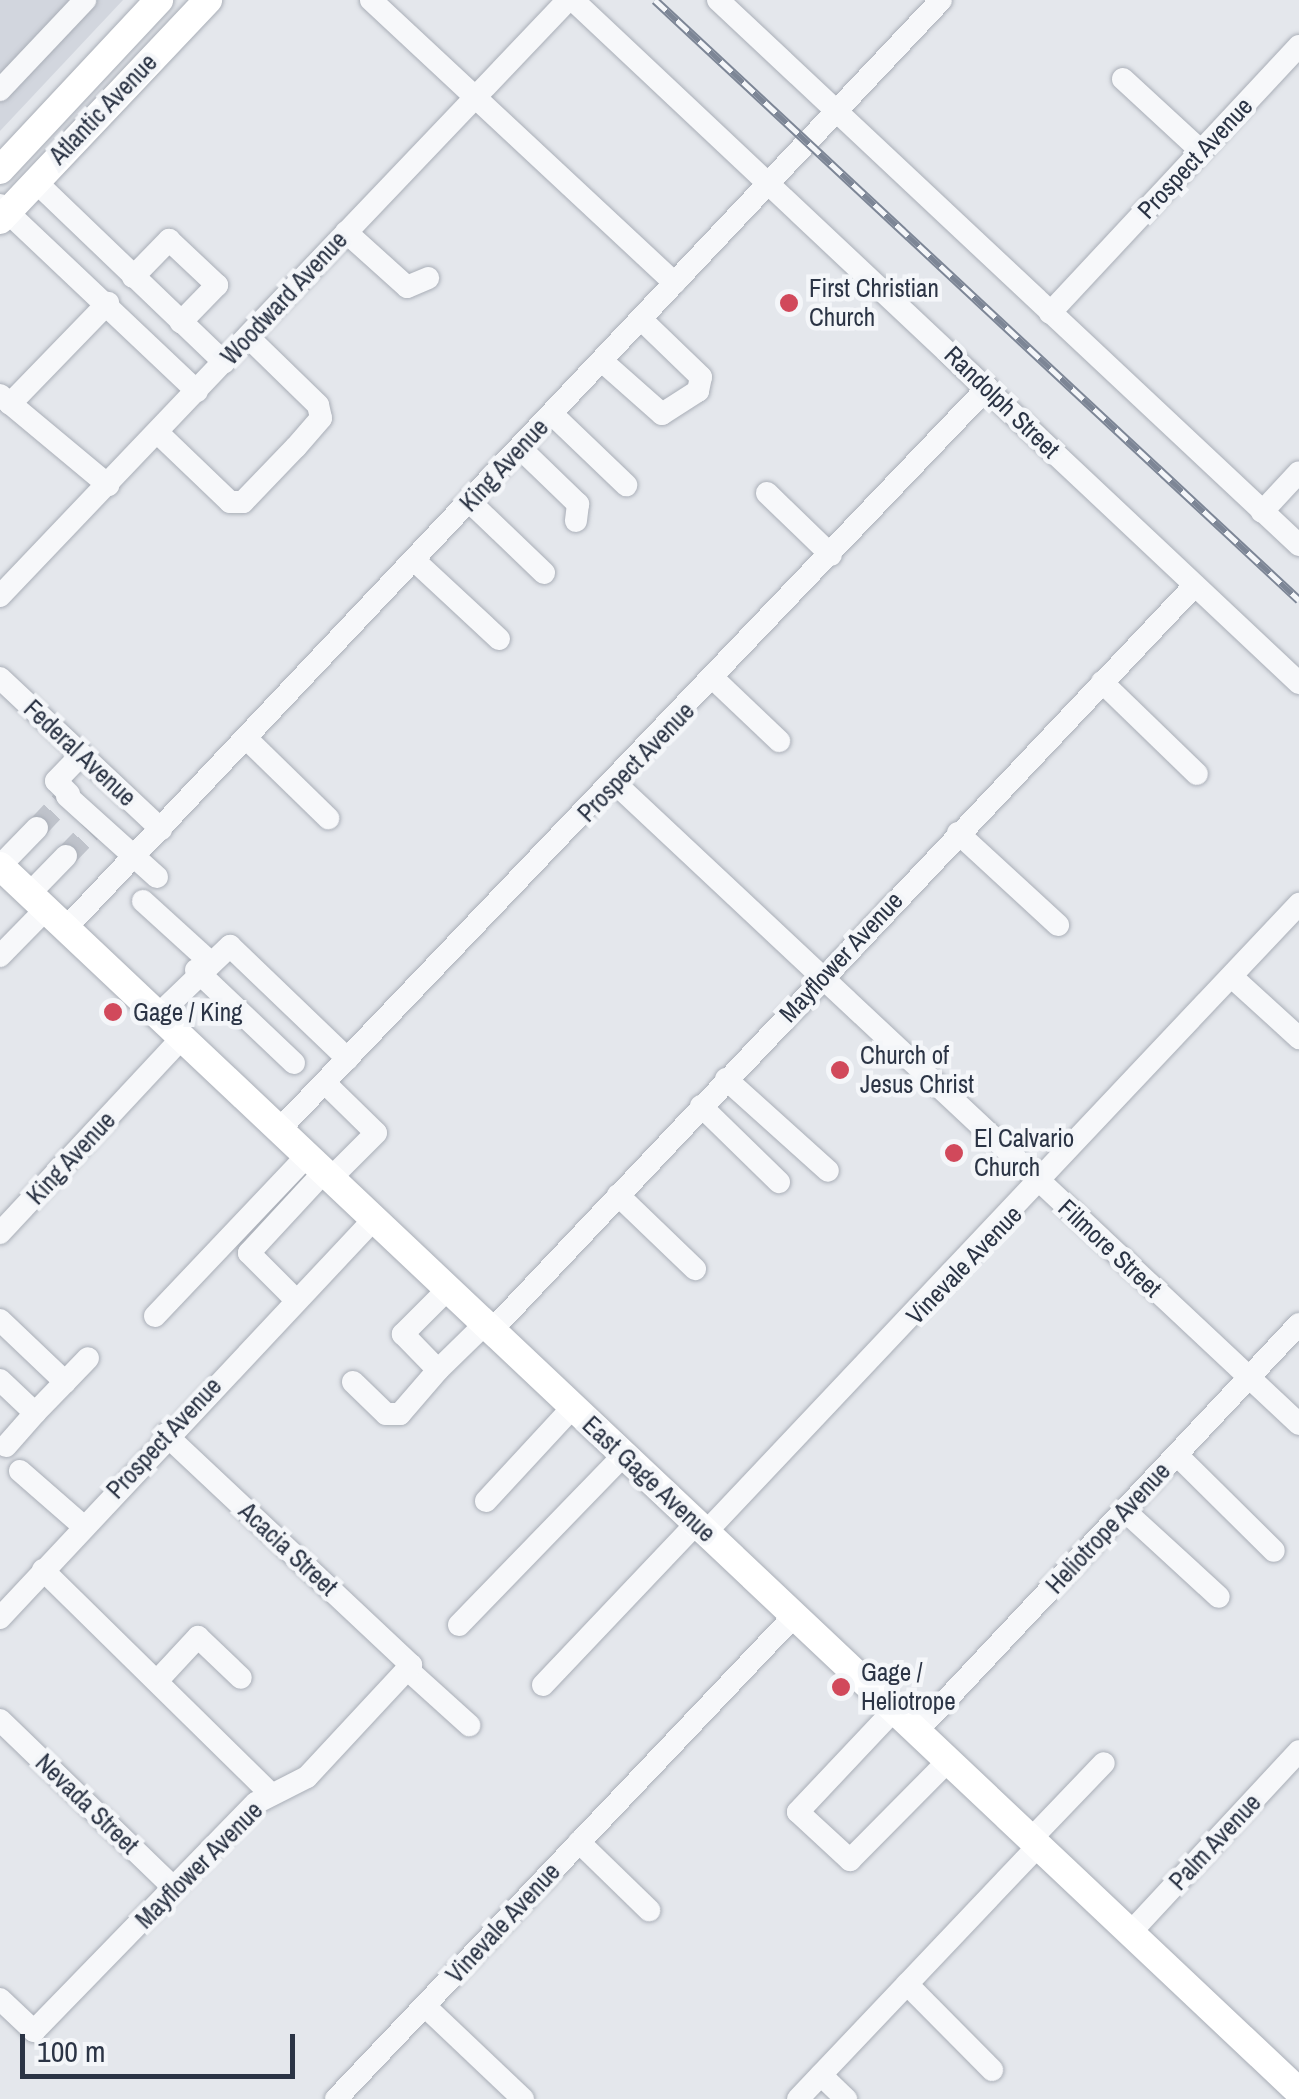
<!DOCTYPE html>
<style>
body{margin:0}
#map{position:relative;width:1299px;height:2099px;overflow:hidden;background:#e4e7ec;font-family:"Archivo Narrow",sans-serif}
div>[style]{position:absolute}
.built>*{inset:0;background:#d2d6de}
.minor-tunnel>*{height:22px;margin-top:-11px;transform-origin:0;background:repeating-linear-gradient(90deg,#bfc3cb 0 22px,transparent 0 33px)}
.roads{filter:drop-shadow(0 0 2px #a9aeb7) drop-shadow(0 0 2px #a9aeb7)}
.minor>*{height:22px;margin:-11px;padding:0 11px;transform-origin:11px;border-radius:11px;background:#f7f8fa}
.major>*{height:28px;margin:-14px;padding:0 14px;transform-origin:14px;border-radius:14px;background:#fff}
.rail>*{height:9px;margin-top:-4.5px;transform-origin:0;background:repeating-linear-gradient(90deg,#f4f6f9 0 15px,#7d8696 0 30px);box-sizing:border-box;border-block:2px solid #7d8696}
.dots>*{width:28px;height:28px;translate:-50% -50%;box-sizing:border-box;border:5px solid #f4f6f9;border-radius:50%}
span{translate:-50% -50%;white-space:nowrap;text-align:center;line-height:1.15;-webkit-text-stroke:9px #f4f6f9;paint-order:stroke}
.street-label{font-size:25px;color:#2b3445}
.poi-label{font-size:25px;color:#2b3445}
.left{translate:0 -50%;text-align:left}
.scale{position:absolute;left:20px;top:2034px;width:275px;height:45px;box-sizing:border-box;border:5px solid #2b3445;border-top:0;padding-left:12px;font-size:30px;line-height:35px;white-space:nowrap;color:#2b3445;-webkit-text-stroke:8px #f4f6f9;paint-order:stroke}
</style>
<div id="map">
<div class="built">
<i style="clip-path:polygon(0 0,123px 0,0 131px)"></i>
</div>
<div class="minor-tunnel">
<i style="left:37px;top:828px;width:44px;rotate:-46.8deg"></i>
<i style="left:66px;top:856px;width:45px;rotate:-45.9deg"></i>
</div>
<div class="roads">
<div class="minor">
<i style="left:371px;top:0;width:415px;rotate:43deg"></i>
<i style="left:573px;top:0;width:997px;rotate:43.25deg"></i>
<i style="left:718px;top:0;width:797px;rotate:43.17deg"></i>
<i style="left:1123px;top:79px;width:106px;rotate:42.7deg"></i>
<i style="left:0;top:90px;width:124px;rotate:-46.6deg"></i>
<i style="left:35px;top:181px;width:262px;rotate:43.8deg"></i>
<i style="left:0;top:205px;width:271px;rotate:43.4deg"></i>
<i style="left:346px;top:232px;width:82px;rotate:42deg"></i>
<i style="left:407px;top:287px;width:23px;rotate:-23deg"></i>
<i style="left:133px;top:277px;width:52px;rotate:-45.8deg"></i>
<i style="left:169px;top:240px;width:66px;rotate:43.2deg"></i>
<i style="left:217px;top:285px;width:52px;rotate:134.2deg"></i>
<i style="left:1050px;top:313px;width:365px;rotate:-47deg"></i>
<i style="left:602px;top:361px;width:80px;rotate:41.5deg"></i>
<i style="left:662px;top:414px;width:43px;rotate:-32.6deg"></i>
<i style="left:698px;top:391px;width:14px;rotate:-78deg"></i>
<i style="left:701px;top:377px;width:83px;rotate:-136deg"></i>
<i style="left:0;top:395px;width:141px;rotate:39.8deg"></i>
<i style="left:10px;top:404px;width:141px;rotate:-45.9deg"></i>
<i style="left:552px;top:414px;width:103px;rotate:43.8deg"></i>
<i style="left:157px;top:432px;width:101px;rotate:43.8deg"></i>
<i style="left:230px;top:502px;width:13px"></i>
<i style="left:243px;top:502px;width:76px;rotate:-46.1deg"></i>
<i style="left:296px;top:447px;width:38px;rotate:-49deg"></i>
<i style="left:321px;top:418px;width:13px;rotate:-103deg"></i>
<i style="left:318px;top:405px;width:98px;rotate:-135.8deg"></i>
<i style="left:520px;top:448px;width:81px;rotate:44deg"></i>
<i style="left:578px;top:504px;width:17px;rotate:97deg"></i>
<i style="left:767px;top:493px;width:89px;rotate:44.1deg"></i>
<i style="left:469px;top:501px;width:104px;rotate:43.8deg"></i>
<i style="left:1262px;top:512px;width:54px;rotate:-47.2deg"></i>
<i style="left:414px;top:560px;width:116px;rotate:42.9deg"></i>
<i style="left:0;top:596px;width:823px;rotate:-46.38deg"></i>
<i style="left:0;top:678px;width:221px;rotate:43.2deg"></i>
<i style="left:714px;top:679px;width:90px;rotate:43.6deg"></i>
<i style="left:1102px;top:682px;width:132px;rotate:44.1deg"></i>
<i style="left:246px;top:738px;width:115px;rotate:44.3deg"></i>
<i style="left:616px;top:784px;width:936px;rotate:43.14deg"></i>
<i style="left:69px;top:794px;width:18px;rotate:-135deg"></i>
<i style="left:56px;top:781px;width:37px;rotate:-46deg"></i>
<i style="left:67px;top:796px;width:121px;rotate:42deg"></i>
<i style="left:958px;top:833px;width:136px;rotate:42.6deg"></i>
<i style="left:0;top:866px;width:53px;rotate:-45.8deg"></i>
<i style="left:29px;top:894px;width:53px;rotate:-45.8deg"></i>
<i style="left:143px;top:901px;width:91px;rotate:42.3deg"></i>
<i style="left:66px;top:928px;width:1275px;rotate:-46.68deg"></i>
<i style="left:0;top:956px;width:66px;rotate:-45.6deg"></i>
<i style="left:196px;top:970px;width:135px;rotate:43.5deg"></i>
<i style="left:1232px;top:977px;width:91px;rotate:42.3deg"></i>
<i style="left:158px;top:1015px;width:100px;rotate:-43.8deg"></i>
<i style="left:230px;top:946px;width:163px;rotate:43.8deg"></i>
<i style="left:726px;top:1079px;width:137px;rotate:42deg"></i>
<i style="left:325px;top:1083px;width:71px;rotate:44.4deg"></i>
<i style="left:376px;top:1133px;width:64px;rotate:135deg"></i>
<i style="left:701px;top:1106px;width:109px;rotate:44.3deg"></i>
<i style="left:279px;top:1130px;width:1026px;rotate:-46.34deg"></i>
<i style="left:618px;top:1195px;width:107px;rotate:43.9deg"></i>
<i style="left:0;top:1233px;width:267px;rotate:-47deg"></i>
<i style="left:448px;top:1289px;width:64px;rotate:135deg"></i>
<i style="left:403px;top:1334px;width:50px;rotate:45.8deg"></i>
<i style="left:438px;top:1370px;width:66px;rotate:-44.4deg"></i>
<i style="left:295px;top:1299px;width:65px;rotate:-135deg"></i>
<i style="left:249px;top:1253px;width:110px;rotate:-47.2deg"></i>
<i style="left:155px;top:1316px;width:221px;rotate:-46.5deg"></i>
<i style="left:0;top:1320px;width:90px;rotate:43.6deg"></i>
<i style="left:65px;top:1382px;width:43px;rotate:134.1deg"></i>
<i style="left:35px;top:1413px;width:48px;rotate:-136.7deg"></i>
<i style="left:492px;top:1330px;width:1023px;rotate:-46.66deg"></i>
<i style="left:65px;top:1382px;width:33px;rotate:-46deg"></i>
<i style="left:353px;top:1382px;width:46px;rotate:44.1deg"></i>
<i style="left:386px;top:1414px;width:14px"></i>
<i style="left:400px;top:1414px;width:58px;rotate:-49.2deg"></i>
<i style="left:6px;top:1446px;width:44px;rotate:-48.7deg"></i>
<i style="left:1177px;top:1455px;width:136px;rotate:44.7deg"></i>
<i style="left:20px;top:1471px;width:84px;rotate:41.1deg"></i>
<i style="left:486px;top:1501px;width:128px;rotate:-47.2deg"></i>
<i style="left:1125px;top:1511px;width:127px;rotate:42.5deg"></i>
<i style="left:706px;top:1532px;width:864px;rotate:-46.64deg"></i>
<i style="left:43px;top:1570px;width:320px;rotate:44.5deg"></i>
<i style="left:0;top:1618px;width:547px;rotate:-46.85deg"></i>
<i style="left:459px;top:1625px;width:237px;rotate:-45.9deg"></i>
<i style="left:407px;top:1669px;width:84px;rotate:42.1deg"></i>
<i style="left:158px;top:1680px;width:59px;rotate:-47.1deg"></i>
<i style="left:198px;top:1637px;width:59px;rotate:43.6deg"></i>
<i style="left:543px;top:1685px;width:224px;rotate:-46.5deg"></i>
<i style="left:894px;top:1710px;width:140px;rotate:133.3deg"></i>
<i style="left:798px;top:1812px;width:71px;rotate:42.7deg"></i>
<i style="left:850px;top:1860px;width:139px;rotate:-45.3deg"></i>
<i style="left:0;top:1720px;width:242px;rotate:44deg"></i>
<i style="left:917px;top:1731px;width:558px;rotate:-46.81deg"></i>
<i style="left:1031px;top:1839px;width:105px;rotate:-46.2deg"></i>
<i style="left:579px;top:1842px;width:98px;rotate:44.2deg"></i>
<i style="left:1130px;top:1933px;width:248px;rotate:-47.1deg"></i>
<i style="left:907px;top:1984px;width:121px;rotate:45.3deg"></i>
<i style="left:0;top:1999px;width:47px;rotate:43.3deg"></i>
<i style="left:34px;top:2031px;width:318px;rotate:-45.8deg"></i>
<i style="left:256px;top:1803px;width:57px;rotate:-27deg"></i>
<i style="left:307px;top:1777px;width:153px;rotate:-47.1deg"></i>
<i style="left:411px;top:1665px;width:337px;rotate:-136.8deg"></i>
<i style="left:425px;top:2006px;width:135px;rotate:43.5deg"></i>
<i style="left:821px;top:2075px;width:35px;rotate:44deg"></i>
<i style="left:336px;top:2099px;width:666px;rotate:-46.52deg"></i>
<i style="left:798px;top:2099px;width:349px;rotate:-46.5deg"></i>
</div>
<div class="major">
<i style="left:0;top:170px;width:233px;rotate:-46.9deg"></i>
<i style="left:0;top:220px;width:303px;rotate:-46.6deg"></i>
<i style="left:0;top:866px;width:1786px;rotate:43.34deg"></i>
</div>
</div>
<div class="rail">
<i style="left:655px;top:0;width:880px;rotate:42.97deg"></i>
</div>
<div class="dots">
<i style="left:789px;top:303px;background:#d1495b"></i>
<i style="left:113px;top:1012px;background:#d1495b"></i>
<i style="left:840px;top:1070px;background:#d1495b"></i>
<i style="left:954px;top:1153px;background:#d1495b"></i>
<i style="left:841px;top:1687px;background:#d1495b"></i>
</div>
<div class="street-label">
<span style="left:103px;top:109px;rotate:-46deg">Atlantic Avenue</span>
<span style="left:1195px;top:158px;rotate:-47deg">Prospect Avenue</span>
<span style="left:284px;top:298px;rotate:-47deg">Woodward Avenue</span>
<span style="left:1002px;top:402px;rotate:44deg">Randolph Street</span>
<span style="left:504px;top:465px;rotate:-47deg">King Avenue</span>
<span style="left:80px;top:753px;rotate:43deg">Federal Avenue</span>
<span style="left:636px;top:762px;rotate:-46deg">Prospect Avenue</span>
<span style="left:841px;top:957px;rotate:-47deg">Mayflower Avenue</span>
<span style="left:71px;top:1158px;rotate:-47deg">King Avenue</span>
<span style="left:1110px;top:1248px;rotate:43deg">Filmore Street</span>
<span style="left:964px;top:1265px;rotate:-46deg">Vinevale Avenue</span>
<span style="left:164px;top:1438px;rotate:-47deg">Prospect Avenue</span>
<span style="left:649px;top:1479px;rotate:43deg">East Gage Avenue</span>
<span style="left:1108px;top:1528px;rotate:-47deg">Heliotrope Avenue</span>
<span style="left:288px;top:1549px;rotate:43deg">Acacia Street</span>
<span style="left:87px;top:1804px;rotate:44deg">Nevada Street</span>
<span style="left:1215px;top:1842px;rotate:-47deg">Palm Avenue</span>
<span style="left:199px;top:1865px;rotate:-45deg">Mayflower Avenue</span>
<span style="left:503px;top:1923px;rotate:-47deg">Vinevale Avenue</span>
</div>
<div class="poi-label">
<span class="left" style="left:809px;top:303px">First Christian<br>Church</span>
<span class="left" style="left:133px;top:1012px">Gage / King</span>
<span class="left" style="left:860px;top:1070px">Church of<br>Jesus Christ</span>
<span class="left" style="left:974px;top:1153px">El Calvario<br>Church</span>
<span class="left" style="left:861px;top:1687px">Gage /<br>Heliotrope</span>
</div>
<div class="scale">100 m</div>
</div>
